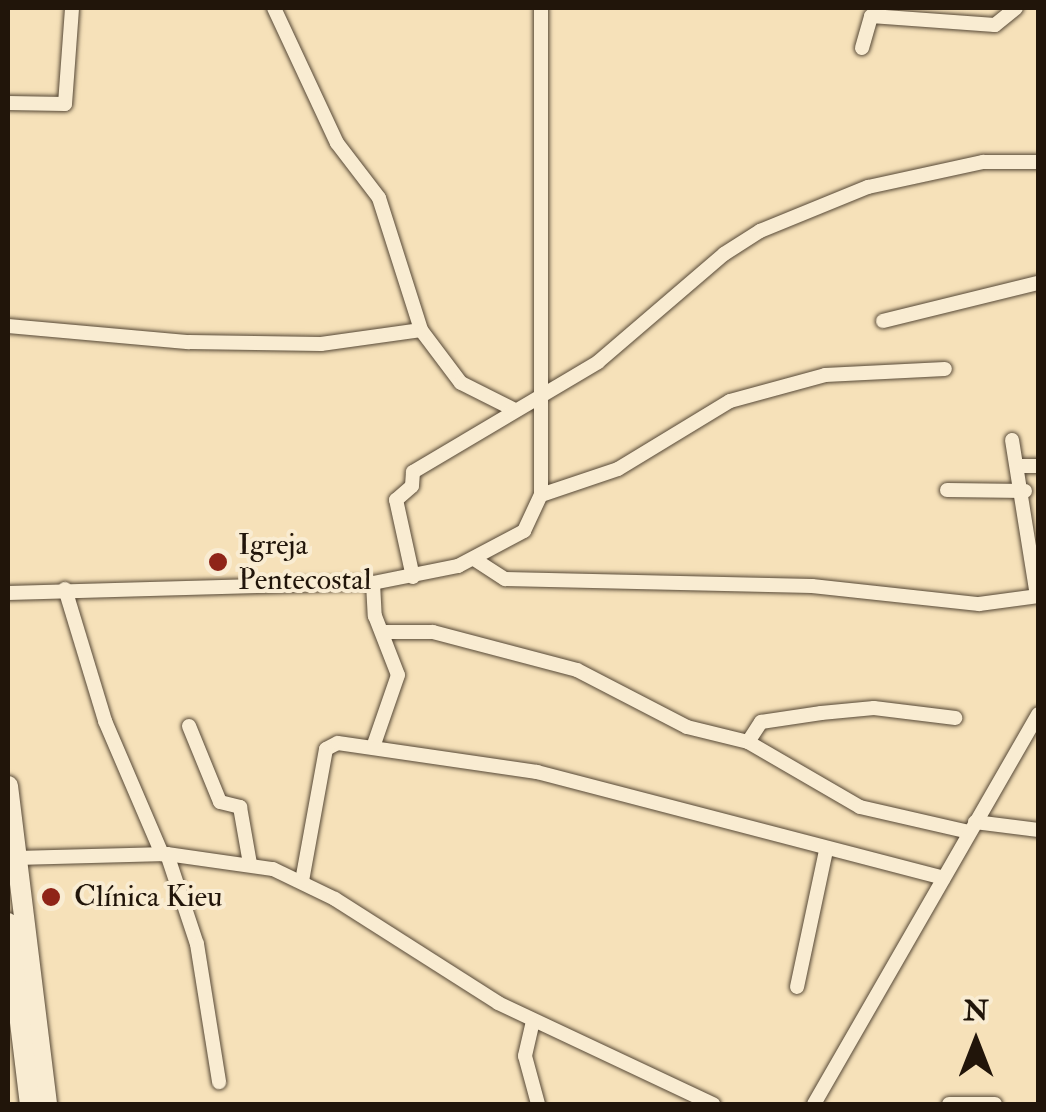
<!DOCTYPE html>
<meta charset="utf-8">
<style>
body{margin:0}
#map{position:relative;width:1046px;height:1112px;overflow:hidden;background:#f6e1b9;font-family:"IM FELL Double Pica",serif}
div>[style]{position:absolute}
.roads{filter:drop-shadow(0 0 2px #564836) drop-shadow(0 0 2px #564836)}
.minor>*{height:14px;margin:-7px;padding:0 7px;transform-origin:7px;border-radius:7px;background:#f9ecd2}
.secondary>*{height:20px;margin:-10px;padding:0 10px;transform-origin:10px;border-radius:10px;background:#f9ecd2}
.dots>*{width:28px;height:28px;translate:-50% -50%;box-sizing:border-box;border:5px solid #f9ecd2;border-radius:50%}
span{translate:-50% -50%;white-space:nowrap;text-align:center;line-height:1.15;-webkit-text-stroke:8px #f9ecd2;paint-order:stroke}
.poi-label{font-size:30px;color:#21150a}
.left{translate:0 -50%;text-align:left}
.frame{position:absolute;inset:0;border:10px solid #21150a;pointer-events:none}
.north{position:absolute;left:926px;top:992px;width:100px;height:100px;-webkit-text-stroke:8px #f9ecd2;paint-order:stroke;rotate:0deg;font-size:28px;font-weight:700;line-height:40px;text-align:center;color:#21150a}
.north::after{content:'';display:block;margin:auto;width:35px;height:45px;background:#21150a;clip-path:polygon(50% 0,100% 100%,50% 72%,0 100%)}
</style>
<div id="map">
<div class="roads">
<div class="minor">
<i style="left:274px;top:8px;width:149px;rotate:65deg"></i>
<i style="left:337px;top:143px;width:69px;rotate:52.6deg"></i>
<i style="left:379px;top:198px;width:139px;rotate:72.3deg"></i>
<i style="left:421px;top:330px;width:66px;rotate:53deg"></i>
<i style="left:461px;top:383px;width:60px;rotate:26.6deg"></i>
<i style="left:862px;top:48px;width:33px;rotate:-74deg"></i>
<i style="left:871px;top:16px;width:124px;rotate:4.2deg"></i>
<i style="left:995px;top:25px;width:27px;rotate:-39deg"></i>
<i style="left:8px;top:103px;width:57px;rotate:1deg"></i>
<i style="left:65px;top:104px;width:96px;rotate:-85.8deg"></i>
<i style="left:883px;top:321px;width:160px;rotate:-13.8deg"></i>
<i style="left:8px;top:326px;width:182px;rotate:5.1deg"></i>
<i style="left:189px;top:342px;width:132px;rotate:0.9deg"></i>
<i style="left:321px;top:344px;width:101px;rotate:-8deg"></i>
<i style="left:1012px;top:440px;width:158px;rotate:80.9deg"></i>
<i style="left:1020px;top:466px;width:18px"></i>
<i style="left:947px;top:490px;width:78px;rotate:0.7deg"></i>
<i style="left:541px;top:495px;width:81px;rotate:-18.7deg"></i>
<i style="left:618px;top:469px;width:131px;rotate:-31.3deg"></i>
<i style="left:730px;top:401px;width:98px;rotate:-15.3deg"></i>
<i style="left:825px;top:375px;width:120px;rotate:-2.9deg"></i>
<i style="left:474px;top:559px;width:37px;rotate:33deg"></i>
<i style="left:505px;top:579px;width:307px;rotate:1.3deg"></i>
<i style="left:812px;top:586px;width:168px;rotate:6.2deg"></i>
<i style="left:979px;top:604px;width:60px;rotate:-7.7deg"></i>
<i style="left:413px;top:577px;width:79px;rotate:-102.4deg"></i>
<i style="left:396px;top:500px;width:21px;rotate:-41deg"></i>
<i style="left:412px;top:486px;width:14px;rotate:-86deg"></i>
<i style="left:413px;top:472px;width:215px;rotate:-30.7deg"></i>
<i style="left:598px;top:362px;width:166px;rotate:-40.6deg"></i>
<i style="left:724px;top:254px;width:43px;rotate:-32.6deg"></i>
<i style="left:760px;top:231px;width:117px;rotate:-22.2deg"></i>
<i style="left:868px;top:187px;width:118px;rotate:-12.3deg"></i>
<i style="left:983px;top:162px;width:55px"></i>
<i style="left:373px;top:583px;width:33px;rotate:87deg"></i>
<i style="left:375px;top:616px;width:63px;rotate:68.7deg"></i>
<i style="left:398px;top:675px;width:76px;rotate:109.1deg"></i>
<i style="left:65px;top:589px;width:138px;rotate:73.1deg"></i>
<i style="left:105px;top:721px;width:145px;rotate:66.8deg"></i>
<i style="left:8px;top:593px;width:365px;rotate:-1.6deg"></i>
<i style="left:373px;top:583px;width:87px;rotate:-11.3deg"></i>
<i style="left:458px;top:566px;width:75px;rotate:-27.9deg"></i>
<i style="left:524px;top:531px;width:40px;rotate:-65deg"></i>
<i style="left:541px;top:495px;width:487px;rotate:-90deg"></i>
<i style="left:384px;top:632px;width:49px"></i>
<i style="left:433px;top:632px;width:149px;rotate:14.8deg"></i>
<i style="left:577px;top:670px;width:124px;rotate:27.4deg"></i>
<i style="left:687px;top:727px;width:63px;rotate:13.8deg"></i>
<i style="left:748px;top:742px;width:129px;rotate:30.1deg"></i>
<i style="left:860px;top:807px;width:112px;rotate:12.9deg"></i>
<i style="left:189px;top:726px;width:82px;rotate:67.8deg"></i>
<i style="left:220px;top:802px;width:21px;rotate:14deg"></i>
<i style="left:240px;top:807px;width:58px;rotate:80deg"></i>
<i style="left:748px;top:742px;width:24px;rotate:-57deg"></i>
<i style="left:761px;top:722px;width:61px;rotate:-8.5deg"></i>
<i style="left:821px;top:713px;width:53px;rotate:-5.4deg"></i>
<i style="left:874px;top:708px;width:82px;rotate:7deg"></i>
<i style="left:975px;top:822px;width:64px;rotate:7.2deg"></i>
<i style="left:167px;top:854px;width:95px;rotate:71.6deg"></i>
<i style="left:197px;top:944px;width:140px;rotate:80.9deg"></i>
<i style="left:16px;top:858px;width:151px;rotate:-1.5deg"></i>
<i style="left:167px;top:854px;width:107px;rotate:8.1deg"></i>
<i style="left:273px;top:869px;width:69px;rotate:25.8deg"></i>
<i style="left:335px;top:899px;width:193px;rotate:32.5deg"></i>
<i style="left:498px;top:1003px;width:238px;rotate:25.2deg"></i>
<i style="left:302px;top:881px;width:134px;rotate:-79.7deg"></i>
<i style="left:326px;top:749px;width:13px;rotate:-27deg"></i>
<i style="left:338px;top:743px;width:201px;rotate:8.3deg"></i>
<i style="left:537px;top:772px;width:420px;rotate:14.6deg"></i>
<i style="left:797px;top:987px;width:140px;rotate:-78deg"></i>
<i style="left:533px;top:1021px;width:36px;rotate:103deg"></i>
<i style="left:525px;top:1056px;width:50px;rotate:74.8deg"></i>
<i style="left:814px;top:1104px;width:450px;rotate:-60.1deg"></i>
<i style="left:949px;top:1104px;width:46px"></i>
</div>
<div class="secondary">
<i style="left:8px;top:786px;width:320px;rotate:83deg"></i>
<i style="left:8px;top:923px;width:182px;rotate:83.1deg"></i>
</div>
</div>
<div class="dots">
<i style="left:218px;top:562px;background:#8f2418"></i>
<i style="left:51px;top:897px;background:#8f2418"></i>
</div>
<div class="poi-label">
<span class="left" style="left:238px;top:562px">Igreja<br>Pentecostal</span>
<span class="left" style="left:74px;top:897px">Clínica Kieu</span>
</div>
<div class="frame"></div>
<div class="north">N</div>
</div>
